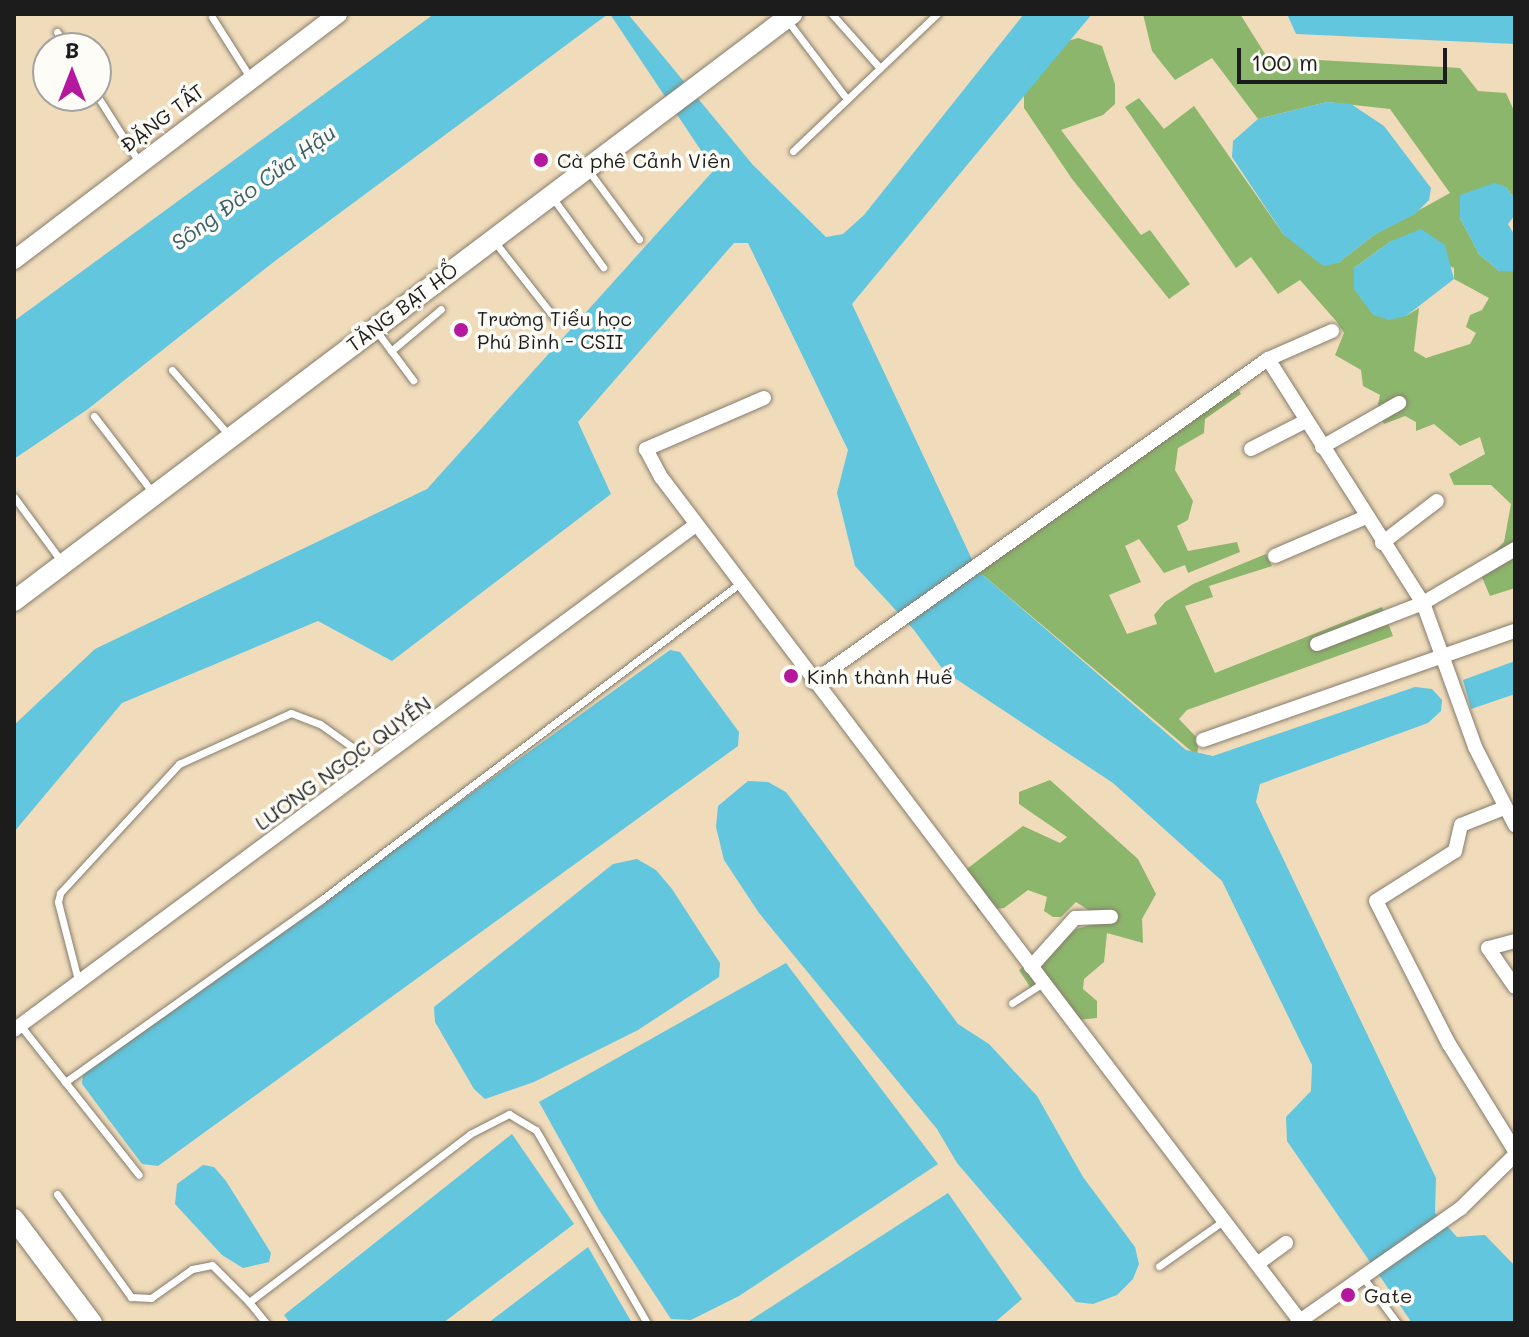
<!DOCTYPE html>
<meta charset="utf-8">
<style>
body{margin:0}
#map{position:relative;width:1529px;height:1337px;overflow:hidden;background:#f0dcbb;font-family:Mali,sans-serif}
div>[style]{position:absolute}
.forest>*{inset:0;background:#8cb66c}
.water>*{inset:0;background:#61c6de}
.roads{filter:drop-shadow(0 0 2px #867c6c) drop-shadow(0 0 2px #867c6c)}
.service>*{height:7px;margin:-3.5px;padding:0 3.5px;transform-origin:3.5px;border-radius:3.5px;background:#fff}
.minor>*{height:14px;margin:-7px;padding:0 7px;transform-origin:7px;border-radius:7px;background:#fff}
.tertiary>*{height:18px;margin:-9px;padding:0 9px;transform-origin:9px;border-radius:9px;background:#fff}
.secondary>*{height:20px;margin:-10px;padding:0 10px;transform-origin:10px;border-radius:10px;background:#fff}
.dots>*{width:22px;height:22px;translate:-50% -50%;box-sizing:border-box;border:4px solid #fdfcf7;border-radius:50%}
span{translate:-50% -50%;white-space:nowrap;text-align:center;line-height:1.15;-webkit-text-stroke:7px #fdfcf7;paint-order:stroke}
.street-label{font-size:20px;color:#1c1c1c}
.poi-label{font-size:20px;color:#1c1c1c}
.left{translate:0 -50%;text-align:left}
.water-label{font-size:22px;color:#38606a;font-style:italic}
.frame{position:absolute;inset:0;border:16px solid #1c1c1c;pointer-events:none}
.north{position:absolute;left:32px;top:32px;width:80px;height:80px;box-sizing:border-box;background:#fdfcf7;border:2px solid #a3a29f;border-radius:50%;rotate:0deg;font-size:22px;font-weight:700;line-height:32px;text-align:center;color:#1c1c1c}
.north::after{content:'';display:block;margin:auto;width:28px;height:36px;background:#b5179e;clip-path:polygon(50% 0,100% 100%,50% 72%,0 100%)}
.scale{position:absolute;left:1237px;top:48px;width:210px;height:36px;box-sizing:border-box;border:4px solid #1c1c1c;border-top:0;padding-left:10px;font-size:24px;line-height:28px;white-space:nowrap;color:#1c1c1c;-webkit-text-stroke:6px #fdfcf7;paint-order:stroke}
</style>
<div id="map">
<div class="forest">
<i style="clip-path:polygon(evenodd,1143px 14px,1240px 14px,1267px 57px,1460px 68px,1478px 91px,1506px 93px,1515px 113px,1515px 199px,1506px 187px,1460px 218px,1479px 254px,1499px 271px,1515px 269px,1515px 588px,1490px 596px,1478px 568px,1504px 542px,1511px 504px,1491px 485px,1454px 485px,1449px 474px,1485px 454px,1480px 437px,1460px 446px,1434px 424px,1416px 431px,1416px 422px,1405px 416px,1384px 424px,1377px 409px,1380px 395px,1363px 386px,1361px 370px,1335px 355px,1344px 333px,1337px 322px,1300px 280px,1278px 294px,1251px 257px,1236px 268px,1125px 107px,1139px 98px,1164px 129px,1194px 106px,1284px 235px,1338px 263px,1374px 235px,1450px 193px,1390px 109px,1327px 102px,1258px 119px,1212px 58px,1175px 80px,1152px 51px,1143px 14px,1391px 241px,1454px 268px,1454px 279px,1489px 298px,1482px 310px,1470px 315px,1466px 327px,1476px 333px,1470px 344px,1426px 358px,1414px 351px,1419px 308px,1406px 316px,1354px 268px,1391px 241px)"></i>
<i style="clip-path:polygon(1078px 38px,1102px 46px,1115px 84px,1115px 104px,1103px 115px,1061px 130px,1141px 235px,1150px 230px,1190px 284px,1169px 299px,1072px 179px,1024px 108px,1024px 81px,1054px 45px)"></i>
<i style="clip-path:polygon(1235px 384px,1241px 394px,1205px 419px,1204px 433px,1178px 448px,1175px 470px,1193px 501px,1188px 520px,1177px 526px,1188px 551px,1237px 542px,1240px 552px,1188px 573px,1185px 565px,1164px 573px,1139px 539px,1125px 546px,1141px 582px,1109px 595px,1127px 634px,1157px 624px,1154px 615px,1165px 602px,1193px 584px,1266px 554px,1272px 566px,1209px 586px,1213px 597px,1185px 606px,1215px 673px,1382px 607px,1393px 636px,1187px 710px,1179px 719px,1199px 740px,1197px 756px,977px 570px)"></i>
<i style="clip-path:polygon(1050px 780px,1138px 859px,1156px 894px,1142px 919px,1143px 943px,1107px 933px,1104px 962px,1084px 979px,1083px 989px,1097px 1001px,1097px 1018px,1078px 1020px,1063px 1006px,1050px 1004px,1048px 991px,1030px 987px,1019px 970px,1076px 929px,1098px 923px,1096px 915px,1076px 902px,1061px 917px,1053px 917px,1044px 911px,1047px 897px,1028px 890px,1004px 908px,978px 911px,959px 875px,1023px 826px,1060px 843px,1067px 837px,1019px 804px,1019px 792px)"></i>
</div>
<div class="water">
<i style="clip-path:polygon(434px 14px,608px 14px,275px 261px,88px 409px,14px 459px,14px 321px)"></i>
<i style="clip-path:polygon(610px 14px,628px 14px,753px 165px,826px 237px,843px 234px,864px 215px,1024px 14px,1092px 14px,852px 304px,977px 570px,1186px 750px,1213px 756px,1415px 687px,1432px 689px,1442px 700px,1441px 711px,1428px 723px,1260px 784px,1256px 802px,1436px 1178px,1435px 1213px,1457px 1237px,1485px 1235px,1515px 1266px,1515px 1323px,1412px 1323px,1287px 1141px,1286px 1117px,1311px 1091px,1312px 1065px,1222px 881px,1113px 783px,944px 671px,914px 630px,855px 566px,837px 493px,848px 450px,748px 243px,734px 243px,578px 422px,611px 494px,392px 661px,318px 621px,122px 703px,14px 832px,14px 725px,95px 649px,427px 489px,714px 170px)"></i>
<i style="clip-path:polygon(1287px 14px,1515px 14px,1515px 44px,1296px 34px)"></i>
<i style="clip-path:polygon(1327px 102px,1351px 104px,1384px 126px,1431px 188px,1429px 200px,1415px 214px,1374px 235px,1338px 263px,1323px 266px,1284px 235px,1232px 157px,1233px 141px,1258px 119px)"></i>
<i style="clip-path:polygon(1494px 183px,1506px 187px,1515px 199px,1515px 215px,1508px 224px,1515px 236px,1513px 271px,1499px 271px,1479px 254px,1460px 218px,1460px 195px)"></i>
<i style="clip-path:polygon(1421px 229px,1445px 245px,1454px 279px,1406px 316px,1389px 320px,1373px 315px,1354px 289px,1354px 268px,1391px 241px)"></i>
<i style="clip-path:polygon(670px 650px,680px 652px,739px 732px,738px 746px,158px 1166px,142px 1164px,82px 1084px,83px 1074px)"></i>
<i style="clip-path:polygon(1515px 661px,1515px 694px,1471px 709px,1463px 680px)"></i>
<i style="clip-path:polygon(748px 781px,768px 782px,786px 792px,958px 1024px,989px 1044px,1037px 1096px,1083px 1177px,1135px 1247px,1139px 1264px,1133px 1279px,1117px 1295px,1093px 1304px,1076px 1302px,957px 1163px,937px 1129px,759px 913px,724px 860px,716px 827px,718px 806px)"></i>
<i style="clip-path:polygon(637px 859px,656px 870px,672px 889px,720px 963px,719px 977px,638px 1030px,534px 1082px,485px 1099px,474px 1089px,435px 1022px,434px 1007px,613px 864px)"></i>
<i style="clip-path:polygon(786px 963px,938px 1164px,739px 1296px,691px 1320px,671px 1319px,599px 1210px,539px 1102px)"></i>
<i style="clip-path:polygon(512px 1134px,574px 1224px,443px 1323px,290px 1323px,284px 1315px)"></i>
<i style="clip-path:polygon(203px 1165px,214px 1167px,226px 1181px,271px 1253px,269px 1262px,243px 1268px,222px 1255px,175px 1204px,177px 1184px)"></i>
<i style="clip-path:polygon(948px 1193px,1022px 1299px,994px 1323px,746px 1323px)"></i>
<i style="clip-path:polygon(588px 1247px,632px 1323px,488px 1323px)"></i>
</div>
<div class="roads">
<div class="service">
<i style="left:832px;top:14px;width:72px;rotate:48.4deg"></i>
<i style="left:212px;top:17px;width:73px;rotate:57.8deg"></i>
<i style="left:787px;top:20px;width:99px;rotate:52.8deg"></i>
<i style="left:57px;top:32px;width:19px;rotate:58deg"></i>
<i style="left:96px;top:94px;width:80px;rotate:57.7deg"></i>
<i style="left:793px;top:151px;width:199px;rotate:-43.6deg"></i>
<i style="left:588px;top:170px;width:86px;rotate:53.5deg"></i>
<i style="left:552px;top:197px;width:87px;rotate:53.9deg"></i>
<i style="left:494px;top:241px;width:102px;rotate:51.8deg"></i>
<i style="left:375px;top:329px;width:64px;rotate:53.3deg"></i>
<i style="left:391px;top:351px;width:65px;rotate:-40deg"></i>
<i style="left:172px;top:370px;width:86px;rotate:48.8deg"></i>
<i style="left:94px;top:416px;width:97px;rotate:52.5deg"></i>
<i style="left:14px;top:497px;width:81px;rotate:53.6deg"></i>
<i style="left:78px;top:980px;width:81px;rotate:-104.4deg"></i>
<i style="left:58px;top:902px;width:9px;rotate:-77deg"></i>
<i style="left:60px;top:893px;width:176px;rotate:-47.3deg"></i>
<i style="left:179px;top:764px;width:123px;rotate:-24.5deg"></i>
<i style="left:291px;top:713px;width:31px;rotate:21deg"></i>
<i style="left:320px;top:724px;width:69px;rotate:35.5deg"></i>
<i style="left:1012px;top:1003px;width:37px;rotate:-33deg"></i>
<i style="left:20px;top:1025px;width:191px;rotate:51.6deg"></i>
<i style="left:65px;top:1082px;width:314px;rotate:-35.4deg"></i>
<i style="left:321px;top:900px;width:524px;rotate:-37.09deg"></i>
<i style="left:57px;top:1194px;width:127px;rotate:54.3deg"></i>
<i style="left:131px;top:1297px;width:20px;rotate:3deg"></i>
<i style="left:151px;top:1298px;width:50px;rotate:-35.3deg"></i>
<i style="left:192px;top:1269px;width:20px;rotate:-11deg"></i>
<i style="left:212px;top:1265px;width:52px;rotate:45deg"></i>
<i style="left:1159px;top:1266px;width:78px;rotate:-35.1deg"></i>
<i style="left:1362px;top:1276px;width:59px;rotate:53.3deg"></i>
<i style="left:266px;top:1323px;width:27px;rotate:-129deg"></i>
<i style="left:249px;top:1302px;width:278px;rotate:-37.2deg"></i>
<i style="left:470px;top:1134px;width:44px;rotate:-27.1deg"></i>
<i style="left:509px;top:1114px;width:31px;rotate:31deg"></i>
<i style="left:536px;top:1130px;width:223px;rotate:60.1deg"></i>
</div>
<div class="minor">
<i style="left:1268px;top:359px;width:289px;rotate:57.6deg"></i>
<i style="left:1423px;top:603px;width:153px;rotate:70.1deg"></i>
<i style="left:1475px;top:747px;width:88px;rotate:62.9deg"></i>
<i style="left:764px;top:398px;width:129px;rotate:156.6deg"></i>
<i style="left:646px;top:449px;width:32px;rotate:62deg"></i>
<i style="left:661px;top:477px;width:1059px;rotate:52.87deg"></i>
<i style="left:1322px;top:447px;width:89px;rotate:-29.7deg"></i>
<i style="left:1251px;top:449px;width:62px;rotate:-27deg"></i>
<i style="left:1382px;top:543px;width:69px;rotate:-37.4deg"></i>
<i style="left:1275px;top:556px;width:99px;rotate:-23.2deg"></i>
<i style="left:1317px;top:644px;width:114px;rotate:-21.1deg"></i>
<i style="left:1423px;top:603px;width:107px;rotate:-30.4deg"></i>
<i style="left:813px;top:682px;width:558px;rotate:-35.37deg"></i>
<i style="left:1268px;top:359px;width:70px;rotate:-23.6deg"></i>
<i style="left:1203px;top:740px;width:330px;rotate:-19.3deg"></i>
<i style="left:1504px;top:808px;width:46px;rotate:158.4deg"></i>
<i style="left:1461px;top:825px;width:27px;rotate:103deg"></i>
<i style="left:1455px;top:851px;width:93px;rotate:147.7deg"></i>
<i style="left:1376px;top:901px;width:161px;rotate:63deg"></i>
<i style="left:1449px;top:1044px;width:126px;rotate:58.3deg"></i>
<i style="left:1515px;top:941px;width:28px;rotate:165deg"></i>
<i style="left:1488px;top:948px;width:47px;rotate:55.3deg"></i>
<i style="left:1031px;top:967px;width:66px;rotate:-48.1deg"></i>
<i style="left:1075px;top:918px;width:36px;rotate:-2deg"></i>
<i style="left:14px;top:1030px;width:846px;rotate:-36.54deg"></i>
<i style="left:1257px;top:1264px;width:36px;rotate:-36deg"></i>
<i style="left:1297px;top:1323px;width:200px;rotate:-35deg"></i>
<i style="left:1461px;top:1208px;width:76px;rotate:-44.5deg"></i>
</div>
<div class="tertiary">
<i style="left:14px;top:260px;width:407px;rotate:-37.2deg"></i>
</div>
<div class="secondary">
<i style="left:14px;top:601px;width:975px;rotate:-37.03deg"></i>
<i style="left:14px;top:1219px;width:130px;rotate:53.1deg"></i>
</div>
</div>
<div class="dots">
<i style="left:541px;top:160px;background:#b5179e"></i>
<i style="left:461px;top:330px;background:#b5179e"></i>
<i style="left:791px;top:676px;background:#b5179e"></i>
<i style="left:1348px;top:1295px;background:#b5179e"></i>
</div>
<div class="street-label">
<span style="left:162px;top:118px;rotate:-37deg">ĐẶNG TẤT</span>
<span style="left:402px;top:307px;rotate:-37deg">TĂNG BẠT HỔ</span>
<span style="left:343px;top:763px;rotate:-36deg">LƯƠNG NGỌC QUYẾN</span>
</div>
<div class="poi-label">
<span class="left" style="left:557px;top:160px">Cà phê Cảnh Viên</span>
<span class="left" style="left:477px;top:330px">Trường Tiểu học<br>Phú Bình - CSII</span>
<span class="left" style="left:807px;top:676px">Kinh thành Huế</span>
<span class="left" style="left:1364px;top:1295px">Gate</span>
</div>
<div class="water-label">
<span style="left:253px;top:187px;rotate:-36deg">Sông Đào Cửa Hậu</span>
</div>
<div class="frame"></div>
<div class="north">B</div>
<div class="scale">100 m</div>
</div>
